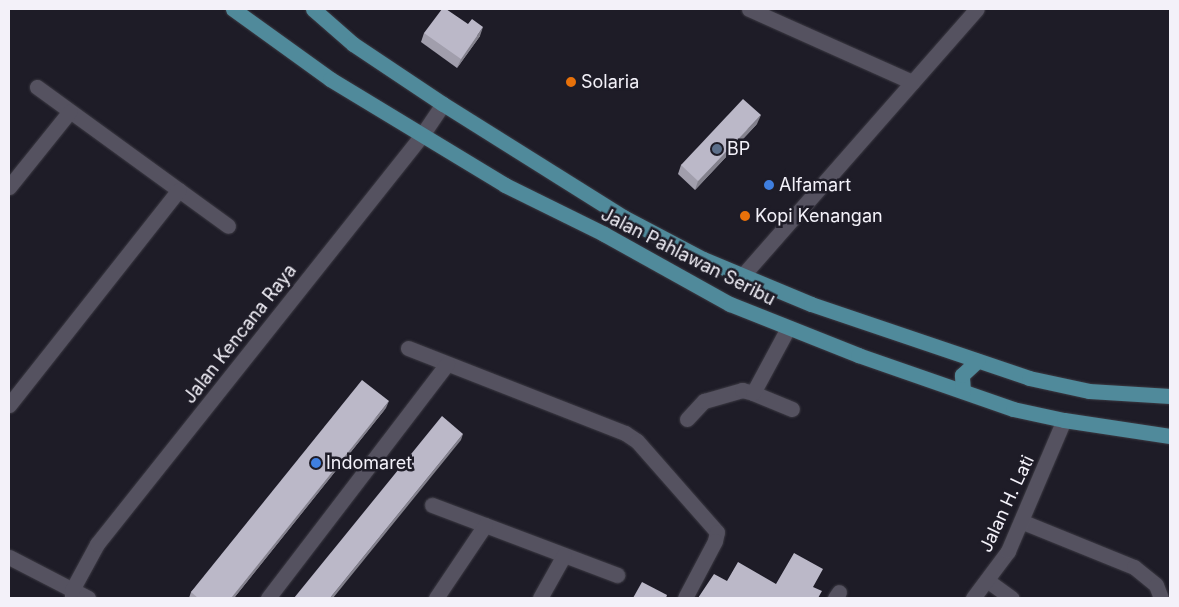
<!DOCTYPE html>
<style>
body{margin:0}
#map{position:relative;width:1179px;height:607px;overflow:hidden;background:#1e1c27;font-family:Inter,sans-serif}
div>[style]{position:absolute}
.roads{filter:drop-shadow(0 0 1px #3c3a43) drop-shadow(0 0 1px #3c3a43)}
.minor>*{height:15px;margin:-7.5px;padding:0 7.5px;transform-origin:7.5px;border-radius:7.5px;background:#555260}
.major>*{height:15px;margin:-7.5px;padding:0 7.5px;transform-origin:7.5px;border-radius:7.5px;background:#508a9b}
.wall>*{inset:0;background:#a19eac}
.shaded-wall>*{inset:0;background:#83818c}
.building>*{inset:0;background:#bbb8c8}
.dots>*{width:14px;height:14px;translate:-50% -50%;box-sizing:border-box;border:2px solid #1e1c27;border-radius:50%}
span{translate:-50% -50%;white-space:nowrap;text-align:center;line-height:1.15;-webkit-text-stroke:5px #1e1c27;paint-order:stroke}
.poi-label{font-size:18px;color:#f3f1f9}
.left{translate:0 -50%;text-align:left}
.street-label{font-size:18px;color:#f3f1f9}
.frame{position:absolute;inset:0;border:10px solid #f3f1f9;pointer-events:none}
</style>
<div id="map">
<div class="roads">
<div class="minor">
<i style="left:749px;top:9px;width:179px;rotate:24.1deg"></i>
<i style="left:37px;top:87px;width:236px;rotate:36deg"></i>
<i style="left:9px;top:187px;width:97px;rotate:-51.2deg"></i>
<i style="left:743px;top:275px;width:354px;rotate:-48.7deg"></i>
<i style="left:408px;top:348px;width:233px;rotate:21.4deg"></i>
<i style="left:625px;top:433px;width:14px;rotate:34deg"></i>
<i style="left:637px;top:441px;width:121px;rotate:48.7deg"></i>
<i style="left:717px;top:532px;width:9px;rotate:103deg"></i>
<i style="left:715px;top:541px;width:64px;rotate:117.8deg"></i>
<i style="left:753px;top:393px;width:42px;rotate:22.3deg"></i>
<i style="left:9px;top:405px;width:274px;rotate:-51.7deg"></i>
<i style="left:687px;top:419px;width:25px;rotate:-47deg"></i>
<i style="left:704px;top:401px;width:40px;rotate:-16deg"></i>
<i style="left:742px;top:390px;width:11px;rotate:15deg"></i>
<i style="left:753px;top:393px;width:74px;rotate:-61.7deg"></i>
<i style="left:432px;top:505px;width:198px;rotate:20.7deg"></i>
<i style="left:1023px;top:522px;width:120px;rotate:22.1deg"></i>
<i style="left:1134px;top:567px;width:28px;rotate:39deg"></i>
<i style="left:1156px;top:585px;width:14px;rotate:69deg"></i>
<i style="left:9px;top:557px;width:89px;rotate:27.4deg"></i>
<i style="left:988px;top:581px;width:29px;rotate:36deg"></i>
<i style="left:72px;top:598px;width:8px;rotate:-90deg"></i>
<i style="left:72px;top:590px;width:52px;rotate:-61.5deg"></i>
<i style="left:97px;top:544px;width:522px;rotate:-51.53deg"></i>
<i style="left:422px;top:135px;width:37px;rotate:-56deg"></i>
<i style="left:268px;top:598px;width:295px;rotate:-52.6deg"></i>
<i style="left:436px;top:598px;width:88px;rotate:-56.1deg"></i>
<i style="left:540px;top:598px;width:49px;rotate:-60.8deg"></i>
<i style="left:835px;top:598px;width:7px;rotate:-56deg"></i>
<i style="left:973px;top:598px;width:59px;rotate:-53.3deg"></i>
<i style="left:1008px;top:551px;width:142px;rotate:-66.9deg"></i>
</div>
<div class="major">
<i style="left:233px;top:9px;width:120px;rotate:35.8deg"></i>
<i style="left:330px;top:79px;width:205px;rotate:31.2deg"></i>
<i style="left:505px;top:185px;width:110px;rotate:26.3deg"></i>
<i style="left:604px;top:234px;width:144px;rotate:29.1deg"></i>
<i style="left:730px;top:304px;width:138px;rotate:21.7deg"></i>
<i style="left:858px;top:355px;width:164px;rotate:19.2deg"></i>
<i style="left:1013px;top:409px;width:52px;rotate:12.2deg"></i>
<i style="left:1064px;top:420px;width:107px;rotate:8.6deg"></i>
<i style="left:313px;top:9px;width:53px;rotate:41.2deg"></i>
<i style="left:353px;top:44px;width:108px;rotate:33.7deg"></i>
<i style="left:443px;top:104px;width:213px;rotate:32.1deg"></i>
<i style="left:623px;top:217px;width:90px;rotate:27.7deg"></i>
<i style="left:703px;top:259px;width:117px;rotate:22.6deg"></i>
<i style="left:811px;top:304px;width:230px;rotate:18.7deg"></i>
<i style="left:1029px;top:378px;width:61px;rotate:12.2deg"></i>
<i style="left:1089px;top:391px;width:81px;rotate:3.5deg"></i>
<i style="left:963px;top:391px;width:16px;rotate:-94deg"></i>
<i style="left:962px;top:375px;width:21px;rotate:-43deg"></i>
</div>
</div>
<div class="wall">
<i style="clip-path:polygon(424px 33px,480px 36px,457px 68px,421px 42px)"></i>
<i style="clip-path:polygon(757px 124px,695px 190px,678px 174px,681px 165px)"></i>
<i style="clip-path:polygon(386px 408px,234px 598px,189px 598px,191px 592px)"></i>
</div>
<div class="shaded-wall">
<i style="clip-path:polygon(483px 27px,480px 36px,457px 68px,461px 59px)"></i>
<i style="clip-path:polygon(761px 115px,757px 124px,695px 190px,698px 181px)"></i>
<i style="clip-path:polygon(389px 401px,386px 408px,234px 598px,231px 598px)"></i>
<i style="clip-path:polygon(463px 434px,461px 440px,333px 598px,330px 598px)"></i>
</div>
<div class="building">
<i style="clip-path:polygon(442px 9px,446px 9px,468px 24px,472px 19px,483px 27px,461px 59px,424px 33px)"></i>
<i style="clip-path:polygon(743px 99px,761px 115px,698px 181px,681px 165px)"></i>
<i style="clip-path:polygon(362px 380px,389px 401px,231px 598px,198px 598px,191px 592px)"></i>
<i style="clip-path:polygon(442px 416px,463px 434px,330px 598px,294px 598px)"></i>
<i style="clip-path:polygon(794px 553px,823px 569px,813px 587px,822px 591px,818px 598px,698px 598px,714px 574px,727px 581px,738px 562px,776px 584px)"></i>
<i style="clip-path:polygon(642px 582px,667px 595px,666px 598px,633px 598px)"></i>
</div>
<div class="dots">
<i style="left:571px;top:82px;background:#e8710a"></i>
<i style="left:717px;top:149px;background:#5c6f8a"></i>
<i style="left:769px;top:185px;background:#3f7fe0"></i>
<i style="left:745px;top:216px;background:#e8710a"></i>
<i style="left:316px;top:463px;background:#3f7fe0"></i>
</div>
<div class="poi-label">
<span class="left" style="left:581px;top:82px">Solaria</span>
<span class="left" style="left:727px;top:149px">BP</span>
<span class="left" style="left:779px;top:185px">Alfamart</span>
<span class="left" style="left:755px;top:216px">Kopi Kenangan</span>
<span class="left" style="left:326px;top:463px">Indomaret</span>
</div>
<div class="street-label">
<span style="left:688px;top:257px;rotate:27deg">Jalan Pahlawan Seribu</span>
<span style="left:240px;top:334px;rotate:-52deg">Jalan Kencana Raya</span>
<span style="left:1007px;top:504px;rotate:-65deg">Jalan H. Lati</span>
</div>
<div class="frame"></div>
</div>
